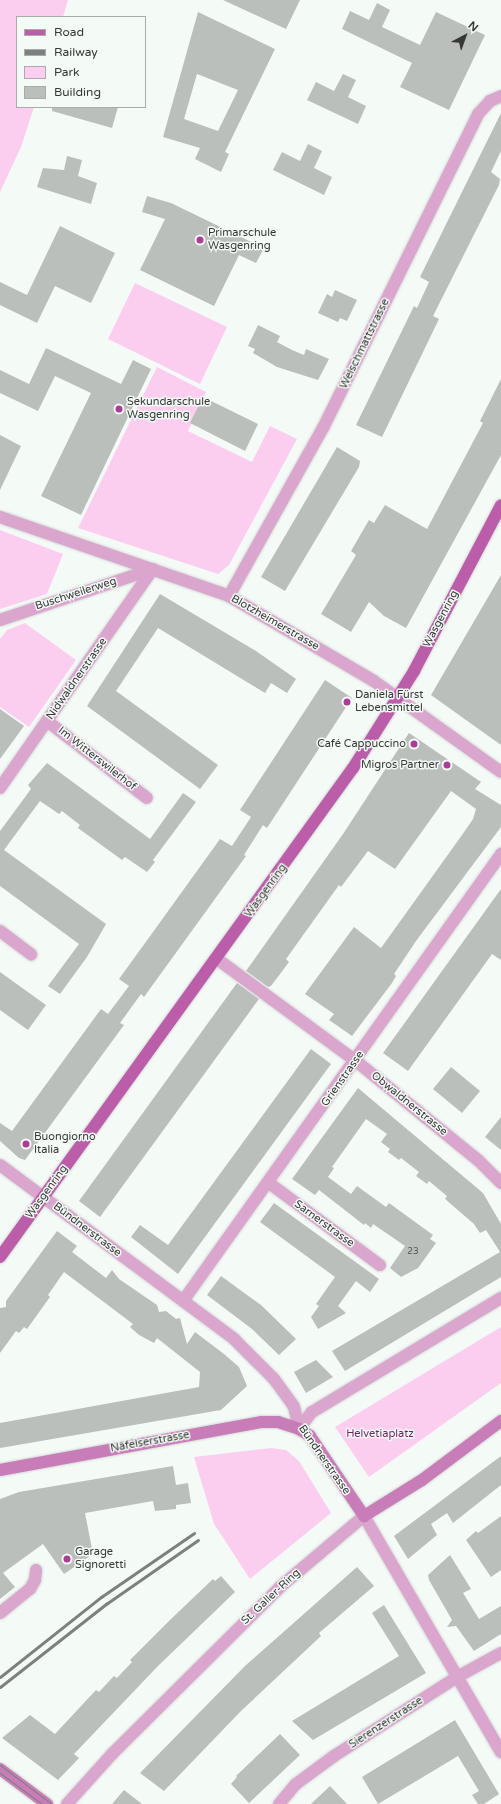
<!DOCTYPE html>
<meta charset="utf-8">
<style>
body{margin:0}
#map{position:relative;width:501px;height:1804px;overflow:hidden;background:#f4faf6;font-family:"Varela Round",sans-serif}
div>[style]{position:absolute}
.green>*{inset:0;background:#fbceef}
.building>*{inset:0;background:#babfbc}
.roads{filter:drop-shadow(0 0 1px #d2d7d4) drop-shadow(0 0 1px #d2d7d4)}
.street>*{height:12px;margin:-6px;padding:0 6px;transform-origin:6px;border-radius:6px;background:#dba6ce}
.secondary>*{height:12px;margin:-6px;padding:0 6px;transform-origin:6px;border-radius:6px;background:#c97db8}
.primary>*{height:12px;margin:-6px;padding:0 6px;transform-origin:6px;border-radius:6px;background:#bb5da8}
.tram>*{height:1px;margin:-0.5px;padding:0 0.5px;transform-origin:0.5px;border-radius:0.5px;background:#7c807e}
.rail>*{height:3px;margin:-1.5px;padding:0 1.5px;transform-origin:1.5px;border-radius:1.5px;background:#7c807e}
.dots>*{width:11px;height:11px;translate:-50% -50%;box-sizing:border-box;border:2px solid #f4faf6;border-radius:50%}
span{translate:-50% -50%;white-space:nowrap;text-align:center;line-height:1.15;-webkit-text-stroke:3px #f4faf6;paint-order:stroke}
.number-label{font-size:9px;color:#575a58}
.number-label span{-webkit-text-stroke-width:0}
.poi-label{font-size:11px;color:#363837}
.left{translate:0 -50%;text-align:left}
.right{translate:-100% -50%;text-align:right}
.street-label{font-size:11px;color:#363837}
.park-label{font-size:11px;color:#771e68}
.legend{position:absolute;left:16px;top:16px;width:130px;height:92px;box-sizing:border-box;background:#f4faf6;border:1px solid #a8acaa;margin:0;padding:5px 7px;list-style:none;font-size:12px;color:#363837}
.legend li{display:flex;align-items:center;gap:8px;height:20px}
.legend b{width:20px;border:1px solid #a8acaa}
.north{position:absolute;left:445px;top:16px;width:40px;height:40px;-webkit-text-stroke:3px #f4faf6;paint-order:stroke;rotate:41deg;font-size:11px;font-weight:700;line-height:16px;text-align:center;color:#363837}
.north::after{content:'';display:block;margin:auto;width:14px;height:18px;background:#363837;clip-path:polygon(50% 0,100% 100%,50% 72%,0 100%)}
</style>
<div id="map">
<div class="green">
<i style="clip-path:polygon(0 0,68px 0,63px 17px,17px 17px,17px 107px,34px 107px,21px 147px,0 192px)"></i>
<i style="clip-path:polygon(135px 283px,227px 327px,200px 384px,108px 339px)"></i>
<i style="clip-path:polygon(157px 367px,206px 392px,188px 431px,252px 462px,270px 426px,297px 439px,229px 565px,218px 574px,78px 528px)"></i>
<i style="clip-path:polygon(0 530px,63px 554px,47px 594px,0 609px)"></i>
<i style="clip-path:polygon(25px 623px,76px 660px,29px 727px,0 707px,0 639px,7px 630px)"></i>
<i style="clip-path:polygon(501px 1327px,501px 1383px,369px 1477px,335px 1427px)"></i>
<i style="clip-path:polygon(271px 1448px,286px 1450px,299px 1461px,331px 1513px,250px 1579px,214px 1524px,194px 1457px)"></i>
</div>
<div class="building">
<i style="clip-path:polygon(223px 0,300px 0,286px 29px)"></i>
<i style="clip-path:polygon(377px 3px,390px 10px,382px 27px,420px 45px,436px 12px,485px 35px,449px 110px,400px 87px,412px 63px,342px 29px,350px 11px,369px 20px)"></i>
<i style="clip-path:polygon(evenodd,198px 12px,275px 49px,225px 152px,229px 154px,221px 172px,195px 159px,200px 148px,163px 137px,198px 12px,197px 74px,238px 90px,218px 131px,184px 119px,197px 74px)"></i>
<i style="clip-path:polygon(343px 74px,356px 80px,348px 97px,366px 106px,358px 124px,307px 100px,316px 82px,334px 91px)"></i>
<i style="clip-path:polygon(52px 107px,118px 107px,112px 128px,52px 111px)"></i>
<i style="clip-path:polygon(501px 113px,501px 151px,491px 172px,500px 179px,499px 185px,433px 316px,439px 319px,382px 437px,356px 425px,414px 306px,417px 308px,429px 282px,420px 277px)"></i>
<i style="clip-path:polygon(308px 144px,322px 151px,314px 168px,332px 177px,324px 195px,273px 170px,282px 152px,300px 161px)"></i>
<i style="clip-path:polygon(67px 156px,82px 160px,78px 176px,97px 183px,91px 204px,37px 187px,43px 168px,64px 170px)"></i>
<i style="clip-path:polygon(147px 196px,171px 203px,264px 248px,256px 263px,239px 255px,214px 306px,140px 270px,165px 219px,142px 212px)"></i>
<i style="clip-path:polygon(60px 226px,115px 253px,91px 303px,55px 286px,37px 323px,0 305px,0 282px,27px 295px)"></i>
<i style="clip-path:polygon(335px 290px,357px 300px,347px 321px,340px 318px,338px 322px,318px 313px,327px 294px,332px 297px)"></i>
<i style="clip-path:polygon(258px 325px,280px 336px,277px 342px,292px 350px,304px 355px,306px 349px,329px 359px,318px 380px,277px 367px,253px 353px,255px 349px,248px 346px)"></i>
<i style="clip-path:polygon(46px 348px,121px 384px,133px 360px,151px 369px,81px 515px,41px 496px,91px 393px,55px 376px,38px 411px,0 393px,0 370px,29px 384px)"></i>
<i style="clip-path:polygon(501px 379px,501px 455px,406px 628px,384px 616px,369px 602px,351px 632px,321px 614px,356px 555px,351px 551px,369px 520px,374px 523px,385px 505px,427px 529px,483px 423px,480px 421px)"></i>
<i style="clip-path:polygon(203px 397px,258px 424px,245px 451px,190px 423px)"></i>
<i style="clip-path:polygon(0 435px,21px 446px,0 490px)"></i>
<i style="clip-path:polygon(337px 447px,360px 461px,359px 467px,285px 591px,261px 577px)"></i>
<i style="clip-path:polygon(501px 575px,501px 745px,431px 695px)"></i>
<i style="clip-path:polygon(160px 594px,256px 651px,296px 679px,287px 693px,271px 683px,265px 693px,158px 628px,116px 691px,218px 765px,200px 789px,87px 706px)"></i>
<i style="clip-path:polygon(325px 680px,352px 698px,267px 828px,263px 825px,244px 855px,246px 856px,144px 997px,141px 994px,120px 1023px,124px 1025px,25px 1160px,19px 1158px,0 1141px,0 1123px,12px 1131px,101px 1009px,108px 1014px,129px 986px,119px 979px,153px 932px,220px 839px,232px 846px,251px 817px,240px 810px)"></i>
<i style="clip-path:polygon(0 709px,24px 726px,0 759px)"></i>
<i style="clip-path:polygon(409px 733px,481px 782px,475px 789px,501px 805px,501px 827px,416px 941px,394px 974px,396px 976px,392px 983px,352px 1036px,329px 1020px,334px 1014px,305px 994px,354px 927px,381px 948px,462px 835px,473px 819px,476px 809px,451px 791px,395px 869px,368px 851px,341px 887px,339px 885px,286px 959px,289px 962px,271px 986px,268px 987px,246px 971px,343px 834px)"></i>
<i style="clip-path:polygon(47px 763px,150px 839px,183px 793px,196px 802px,153px 860px,155px 862px,147px 872px,125px 857px,122px 860px,78px 828px,80px 825px,62px 811px,59px 814px,40px 801px,4px 850px,106px 924px,87px 957px,60px 994px,48px 986px,79px 944px,0 886px,0 831px,31px 789px,28px 785px)"></i>
<i style="clip-path:polygon(501px 889px,501px 960px,492px 954px,408px 1071px,383px 1053px)"></i>
<i style="clip-path:polygon(0 972px,46px 1005px,28px 1030px,0 1010px)"></i>
<i style="clip-path:polygon(237px 983px,259px 999px,100px 1217px,79px 1201px)"></i>
<i style="clip-path:polygon(311px 1049px,331px 1064px,178px 1274px,131px 1237px,140px 1225px,168px 1245px)"></i>
<i style="clip-path:polygon(451px 1067px,480px 1091px,462px 1113px,433px 1089px)"></i>
<i style="clip-path:polygon(358px 1088px,483px 1193px,501px 1224px,501px 1277px,345px 1371px,332px 1351px,500px 1252px,486px 1230px,480px 1233px,474px 1224px,445px 1199px,447px 1196px,429px 1181px,427px 1184px,416px 1176px,419px 1172px,401px 1158px,399px 1160px,388px 1152px,390px 1149px,381px 1142px,387px 1134px,366px 1119px,332px 1167px,334px 1168px,328px 1177px,351px 1194px,357px 1186px,386px 1207px,389px 1203px,433px 1235px,430px 1239px,436px 1243px,418px 1268px,401px 1277px,390px 1268px,405px 1246px,373px 1224px,371px 1228px,365px 1223px,364px 1225px,319px 1190px,315px 1195px,292px 1179px)"></i>
<i style="clip-path:polygon(501px 1117px,501px 1150px,485px 1137px)"></i>
<i style="clip-path:polygon(274px 1203px,379px 1279px,370px 1292px,356px 1281px,338px 1306px,346px 1313px,318px 1329px,311px 1317px,319px 1306px,316px 1304px,335px 1277px,260px 1222px)"></i>
<i style="clip-path:polygon(57px 1231px,77px 1246px,72px 1252px,106px 1278px,112px 1270px,119px 1279px,157px 1305px,159px 1312px,166px 1311px,176px 1319px,180px 1318px,187px 1344px,195px 1332px,224px 1354px,239px 1367px,247px 1386px,221px 1410px,0 1448px,0 1423px,199px 1387px,200px 1372px,157px 1338px,154px 1343px,139px 1335px,130px 1327px,133px 1324px,64px 1272px,48px 1295px,50px 1297px,27px 1329px,24px 1327px,19px 1333px,16px 1331px,0 1353px,0 1308px,6px 1307px,6px 1301px)"></i>
<i style="clip-path:polygon(221px 1276px,261px 1305px,296px 1339px,279px 1355px,252px 1329px,207px 1295px)"></i>
<i style="clip-path:polygon(316px 1360px,333px 1377px,306px 1393px,294px 1372px)"></i>
<i style="clip-path:polygon(501px 1456px,501px 1485px,453px 1523px,447px 1513px,431px 1524px,437px 1535px,408px 1559px,394px 1536px)"></i>
<i style="clip-path:polygon(173px 1466px,176px 1485px,188px 1483px,191px 1503px,176px 1505px,176px 1509px,155px 1511px,153px 1501px,85px 1513px,93px 1554px,64px 1574px,43px 1544px,3px 1573px,15px 1587px,0 1599px,0 1499px,19px 1492px)"></i>
<i style="clip-path:polygon(501px 1516px,501px 1570px,491px 1577px,466px 1540px,476px 1531px,478px 1533px)"></i>
<i style="clip-path:polygon(450px 1555px,471px 1589px,463px 1593px,479px 1619px,501px 1606px,501px 1634px,474px 1651px,456px 1626px,447px 1627px,452px 1620px,429px 1580px,428px 1575px)"></i>
<i style="clip-path:polygon(357px 1567px,374px 1586px,319px 1633px,321px 1636px,240px 1712px,164px 1791px,140px 1773px,246px 1665px)"></i>
<i style="clip-path:polygon(221px 1576px,235px 1592px,158px 1666px,74px 1754px,79px 1758px,58px 1780px,2px 1738px,30px 1715px,55px 1734px,96px 1690px,99px 1692px,114px 1676px,117px 1678px,132px 1662px,130px 1660px,170px 1620px,213px 1579px,215px 1581px)"></i>
<i style="clip-path:polygon(384px 1605px,426px 1673px,313px 1740px,292px 1721px,399px 1656px,372px 1613px)"></i>
<i style="clip-path:polygon(455px 1720px,499px 1794px,484px 1804px,478px 1804px,472px 1795px,479px 1791px,458px 1756px,378px 1804px,362px 1777px)"></i>
<i style="clip-path:polygon(280px 1734px,300px 1755px,249px 1803px,231px 1784px,237px 1777px,236px 1776px)"></i>
<i style="clip-path:polygon(330px 1786px,347px 1804px,311px 1804px)"></i>
<i style="clip-path:polygon(124px 1790px,142px 1804px,112px 1804px)"></i>
</div>
<div class="roads">
<div class="street">
<i style="left:0;top:517px;width:242px;rotate:19deg"></i>
<i style="left:229px;top:596px;width:168px;rotate:30.4deg"></i>
<i style="left:374px;top:681px;width:156px;rotate:35.6deg"></i>
<i style="left:229px;top:596px;width:193px;rotate:-60.8deg"></i>
<i style="left:323px;top:428px;width:350px;rotate:-63.7deg"></i>
<i style="left:478px;top:114px;width:18px;rotate:-47deg"></i>
<i style="left:490px;top:101px;width:12px;rotate:-24deg"></i>
<i style="left:0;top:620px;width:161px;rotate:-18.4deg"></i>
<i style="left:47px;top:721px;width:126px;rotate:37.6deg"></i>
<i style="left:0;top:788px;width:267px;rotate:-55.1deg"></i>
<i style="left:0;top:931px;width:39px;rotate:37deg"></i>
<i style="left:217px;top:959px;width:172px;rotate:36.3deg"></i>
<i style="left:356px;top:1061px;width:157px;rotate:39.1deg"></i>
<i style="left:478px;top:1160px;width:33px;rotate:45deg"></i>
<i style="left:0;top:1165px;width:292px;rotate:36.6deg"></i>
<i style="left:234px;top:1339px;width:57px;rotate:45deg"></i>
<i style="left:274px;top:1379px;width:34px;rotate:54deg"></i>
<i style="left:294px;top:1407px;width:23px;rotate:77deg"></i>
<i style="left:269px;top:1183px;width:138px;rotate:36.5deg"></i>
<i style="left:183px;top:1301px;width:549px;rotate:-54.57deg"></i>
<i style="left:299px;top:1429px;width:21px;rotate:-53deg"></i>
<i style="left:312px;top:1412px;width:221px;rotate:-31.1deg"></i>
<i style="left:0;top:1613px;width:38px;rotate:-39deg"></i>
<i style="left:30px;top:1589px;width:10px;rotate:-61deg"></i>
<i style="left:35px;top:1580px;width:10px;rotate:-84deg"></i>
<i style="left:67px;top:1804px;width:69px;rotate:-48deg"></i>
<i style="left:113px;top:1753px;width:235px;rotate:-44.8deg"></i>
<i style="left:280px;top:1587px;width:110px;rotate:-40.2deg"></i>
<i style="left:364px;top:1516px;width:273px;rotate:59.9deg"></i>
<i style="left:279px;top:1804px;width:26px;rotate:-50deg"></i>
<i style="left:296px;top:1784px;width:47px;rotate:-36.4deg"></i>
<i style="left:334px;top:1756px;width:146px;rotate:-32.7deg"></i>
<i style="left:457px;top:1677px;width:50px;rotate:-28.6deg"></i>
</div>
<div class="secondary">
<i style="left:0;top:1470px;width:265px;rotate:-10.4deg"></i>
<i style="left:261px;top:1422px;width:17px"></i>
<i style="left:278px;top:1422px;width:22px;rotate:18deg"></i>
<i style="left:299px;top:1429px;width:13px;rotate:32deg"></i>
<i style="left:310px;top:1436px;width:97px;rotate:56deg"></i>
<i style="left:364px;top:1516px;width:68px;rotate:-31.8deg"></i>
<i style="left:422px;top:1480px;width:99px;rotate:-36.8deg"></i>
<i style="left:0;top:1769px;width:59px;rotate:36.7deg"></i>
</div>
<div class="primary">
<i style="left:0;top:1257px;width:603px;rotate:-54.18deg"></i>
<i style="left:353px;top:768px;width:115px;rotate:-57.8deg"></i>
<i style="left:414px;top:671px;width:187px;rotate:-62.3deg"></i>
</div>
</div>
<div class="tram">
<i style="left:0;top:1765px;width:65px;rotate:36.9deg"></i>
<i style="left:0;top:1773px;width:52px;rotate:36.4deg"></i>
</div>
<div class="rail">
<i style="left:0;top:1677px;width:129px;rotate:-38.4deg"></i>
<i style="left:101px;top:1597px;width:113px;rotate:-34.5deg"></i>
<i style="left:0;top:1687px;width:135px;rotate:-38.1deg"></i>
<i style="left:106px;top:1604px;width:112px;rotate:-34.8deg"></i>
</div>
<div class="dots">
<i style="left:200px;top:240px;background:#ad3c98"></i>
<i style="left:119px;top:409px;background:#ad3c98"></i>
<i style="left:347px;top:702px;background:#ad3c98"></i>
<i style="left:414px;top:744px;background:#ad3c98"></i>
<i style="left:447px;top:765px;background:#ad3c98"></i>
<i style="left:26px;top:1144px;background:#ad3c98"></i>
<i style="left:67px;top:1559px;background:#ad3c98"></i>
</div>
<div class="number-label">
<span style="left:413px;top:1252px">23</span>
</div>
<div class="poi-label">
<span class="left" style="left:208px;top:240px">Primarschule<br>Wasgenring</span>
<span class="left" style="left:127px;top:409px">Sekundarschule<br>Wasgenring</span>
<span class="left" style="left:355px;top:702px">Daniela Fürst<br>Lebensmittel</span>
<span class="right" style="left:406px;top:744px">Café Cappuccino</span>
<span class="right" style="left:439px;top:765px">Migros Partner</span>
<span class="left" style="left:34px;top:1144px">Buongiorno<br>Italia</span>
<span class="left" style="left:75px;top:1559px">Garage<br>Signoretti</span>
</div>
<div class="street-label">
<span style="left:365px;top:344px;rotate:-64deg">Welschmattstrasse</span>
<span style="left:76px;top:594px;rotate:-18deg">Buschweilerweg</span>
<span style="left:441px;top:619px;rotate:-62deg">Wasgenring</span>
<span style="left:275px;top:623px;rotate:30deg">Blotzheimerstrasse</span>
<span style="left:77px;top:679px;rotate:-55deg">Nidwaldnerstrasse</span>
<span style="left:97px;top:759px;rotate:38deg">Im Witterswilerhof</span>
<span style="left:266px;top:891px;rotate:-54deg">Wasgenring</span>
<span style="left:343px;top:1079px;rotate:-55deg">Grienstrasse</span>
<span style="left:409px;top:1104px;rotate:39deg">Obwaldnerstrasse</span>
<span style="left:47px;top:1192px;rotate:-54deg">Wasgenring</span>
<span style="left:324px;top:1224px;rotate:36deg">Sarnerstrasse</span>
<span style="left:87px;top:1230px;rotate:37deg">Bündnerstrasse</span>
<span style="left:150px;top:1442px;rotate:-10deg">Näfelserstrasse</span>
<span style="left:324px;top:1460px;rotate:55deg">Bündnerstrasse</span>
<span style="left:271px;top:1597px;rotate:-43deg">St. Galler-Ring</span>
<span style="left:386px;top:1723px;rotate:-33deg">Sierenzerstrasse</span>
</div>
<div class="park-label">
<span style="left:380px;top:1434px">Helvetiaplatz</span>
</div>
<ul class="legend">
<li><b style="height:5px;background:#bb5da8"></b>Road</li>
<li><b style="height:5px;background:#7c807e"></b>Railway</li>
<li><b style="height:11px;background:#fbceef"></b>Park</li>
<li><b style="height:11px;background:#babfbc"></b>Building</li>
</ul>
<div class="north">N</div>
</div>
